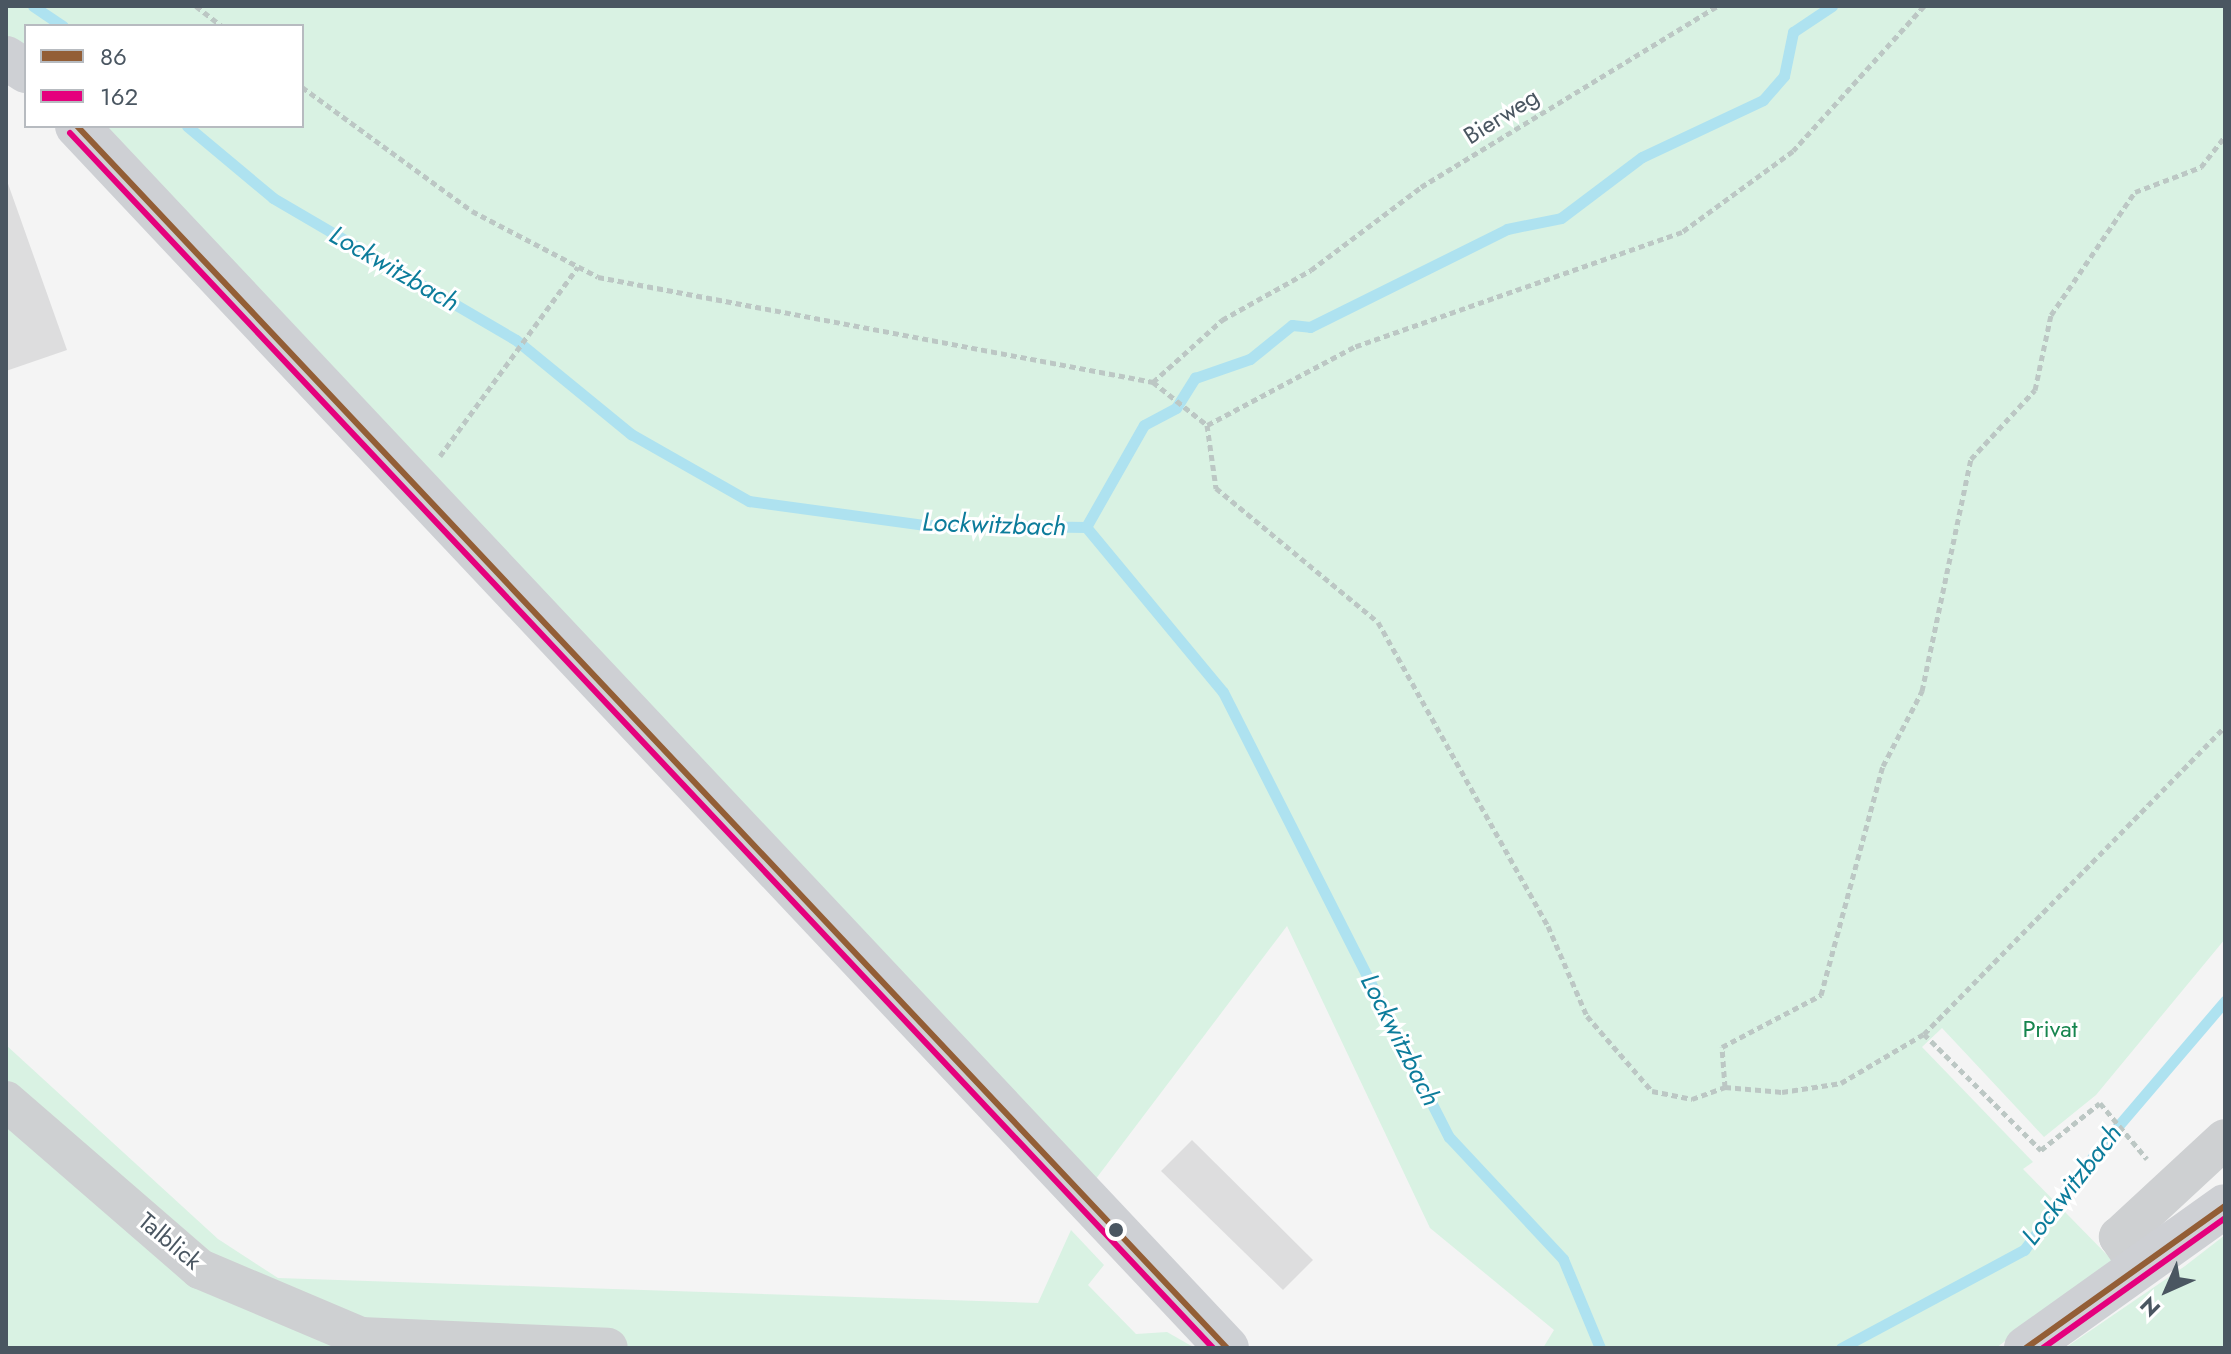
<!DOCTYPE html>
<style>
body{margin:0}
#map{position:relative;width:2231px;height:1354px;overflow:hidden;background:#f4f4f4;font-family:Jost,sans-serif}
div>[style]{position:absolute}
.green>*{inset:0;background:#d9f2e3}
.stream>*{height:11px;margin:-5.5px;padding:0 5.5px;transform-origin:5.5px;border-radius:5.5px;background:#aee2f0}
.building>*{inset:0;background:#ddddde}
.path>*{height:5px;margin-top:-2.5px;transform-origin:0;background:repeating-linear-gradient(90deg,#bcc7c4 0 6px,transparent 0 10px)}
.minor>*{height:40px;margin:-20px;padding:0 20px;transform-origin:20px;border-radius:20px;background:#ced0d2}
.secondary>*{height:44px;margin:-22px;padding:0 22px;transform-origin:22px;border-radius:22px;background:#ced0d4}
.bus-1>*{height:6px;margin:-3px;padding:0 3px;transform-origin:3px;border-radius:3px;background:#935e36}
.bus-2>*{height:6px;margin:-3px;padding:0 3px;transform-origin:3px;border-radius:3px;background:#e5007d}
.dots>*{width:22px;height:22px;translate:-50% -50%;box-sizing:border-box;border:4px solid #fff;border-radius:50%}
span{translate:-50% -50%;white-space:nowrap;text-align:center;line-height:1.15;-webkit-text-stroke:6px #fff;paint-order:stroke}
.street-label{font-size:24px;color:#4a5661}
.park-label{font-size:24px;color:#17864f}
.water-label{font-size:26px;color:#0c7c9b;font-style:italic}
.frame{position:absolute;inset:0;border:8px solid #4a5661;pointer-events:none}
.legend{position:absolute;left:24px;top:24px;width:280px;height:104px;box-sizing:border-box;background:#fff;border:2px solid #b7bbc0;margin:0;padding:10px 14px;list-style:none;font-size:24px;color:#4a5661}
.legend li{display:flex;align-items:center;gap:16px;height:40px}
.legend b{width:40px;border:2px solid #b7bbc0}
.north{position:absolute;left:2127px;top:1250px;width:80px;height:80px;-webkit-text-stroke:6px #fff;paint-order:stroke;rotate:225deg;font-size:22px;font-weight:700;line-height:32px;text-align:center;color:#4a5661}
.north::after{content:'';display:block;margin:auto;width:28px;height:36px;background:#4a5661;clip-path:polygon(50% 0,100% 100%,50% 72%,0 100%)}
</style>
<div id="map">
<div class="green">
<i style="clip-path:polygon(6px 6px,2225px 6px,2225px 939px,2096px 1095px,2044px 1137px,1942px 1028px,1922px 1047px,2033px 1162px,2023px 1169px,2112px 1260px,1996px 1348px,1543px 1348px,1554px 1330px,1430px 1228px,1287px 926px,1092px 1184px,102px 126px,302px 126px,302px 26px,26px 26px,26px 50px,6px 36px)"></i>
<i style="clip-path:polygon(6px 1045px,218px 1239px,278px 1278px,1038px 1303px,1071px 1230px,1104px 1265px,1088px 1285px,1136px 1334px,1167px 1332px,1195px 1348px,6px 1348px)"></i>
<i style="clip-path:polygon(2225px 1235px,2225px 1348px,2065px 1348px,2185px 1266px)"></i>
</div>
<div class="stream">
<i style="left:33px;top:6px;width:36px;rotate:34deg"></i>
<i style="left:187px;top:126px;width:112px;rotate:39.9deg"></i>
<i style="left:273px;top:198px;width:281px;rotate:30.3deg"></i>
<i style="left:516px;top:340px;width:149px;rotate:39.3deg"></i>
<i style="left:631px;top:434px;width:136px;rotate:29.6deg"></i>
<i style="left:749px;top:501px;width:178px;rotate:7.8deg"></i>
<i style="left:925px;top:525px;width:161px;rotate:0.7deg"></i>
<i style="left:1086px;top:527px;width:214px;rotate:50.3deg"></i>
<i style="left:1223px;top:692px;width:499px;rotate:63.1deg"></i>
<i style="left:1449px;top:1137px;width:167px;rotate:46.9deg"></i>
<i style="left:1563px;top:1259px;width:96px;rotate:67.4deg"></i>
<i style="left:1086px;top:527px;width:117px;rotate:-60.4deg"></i>
<i style="left:1144px;top:425px;width:36px;rotate:-28deg"></i>
<i style="left:1176px;top:408px;width:36px;rotate:-58deg"></i>
<i style="left:1195px;top:378px;width:58px;rotate:-19.1deg"></i>
<i style="left:1250px;top:359px;width:54px;rotate:-39deg"></i>
<i style="left:1292px;top:325px;width:18px;rotate:6deg"></i>
<i style="left:1310px;top:327px;width:220px;rotate:-26.4deg"></i>
<i style="left:1507px;top:229px;width:55px;rotate:-11.5deg"></i>
<i style="left:1561px;top:218px;width:101px;rotate:-37deg"></i>
<i style="left:1642px;top:157px;width:134px;rotate:-25.2deg"></i>
<i style="left:1763px;top:100px;width:32px;rotate:-49deg"></i>
<i style="left:1784px;top:76px;width:45px;rotate:-78.4deg"></i>
<i style="left:1793px;top:32px;width:47px;rotate:-33.7deg"></i>
<i style="left:1841px;top:1348px;width:208px;rotate:-28.2deg"></i>
<i style="left:2024px;top:1250px;width:129px;rotate:-53.5deg"></i>
<i style="left:2101px;top:1146px;width:191px;rotate:-49.5deg"></i>
</div>
<div class="building">
<i style="clip-path:polygon(6px 178px,67px 350px,6px 371px)"></i>
<i style="clip-path:polygon(1192px 1140px,1313px 1260px,1283px 1290px,1161px 1171px)"></i>
</div>
<div class="path">
<i style="left:196px;top:6px;width:33px;rotate:38deg"></i>
<i style="left:1924px;top:6px;width:195px;rotate:132.1deg"></i>
<i style="left:1793px;top:151px;width:137px;rotate:143.9deg"></i>
<i style="left:1682px;top:232px;width:348px;rotate:160.7deg"></i>
<i style="left:1354px;top:347px;width:166px;rotate:152deg"></i>
<i style="left:1207px;top:425px;width:64px;rotate:81.9deg"></i>
<i style="left:1216px;top:488px;width:210px;rotate:39.6deg"></i>
<i style="left:1378px;top:622px;width:348px;rotate:60.8deg"></i>
<i style="left:1548px;top:926px;width:98px;rotate:66.6deg"></i>
<i style="left:1587px;top:1016px;width:99px;rotate:49.1deg"></i>
<i style="left:1652px;top:1091px;width:41px;rotate:11.3deg"></i>
<i style="left:1692px;top:1099px;width:35px;rotate:-20deg"></i>
<i style="left:1725px;top:1087px;width:57px;rotate:5deg"></i>
<i style="left:1782px;top:1092px;width:60px;rotate:-8.7deg"></i>
<i style="left:1841px;top:1083px;width:96px;rotate:-30.6deg"></i>
<i style="left:1924px;top:1034px;width:165px;rotate:44.8deg"></i>
<i style="left:2041px;top:1150px;width:75px;rotate:-38.5deg"></i>
<i style="left:2100px;top:1103px;width:73px;rotate:50deg"></i>
<i style="left:302px;top:87px;width:210px;rotate:36.1deg"></i>
<i style="left:472px;top:211px;width:142px;rotate:27.6deg"></i>
<i style="left:598px;top:277px;width:565px;rotate:10.71deg"></i>
<i style="left:1153px;top:382px;width:69px;rotate:38.5deg"></i>
<i style="left:1153px;top:382px;width:93px;rotate:-41.9deg"></i>
<i style="left:1222px;top:320px;width:102px;rotate:-29.3deg"></i>
<i style="left:1311px;top:270px;width:138px;rotate:-37deg"></i>
<i style="left:1421px;top:187px;width:348px;rotate:-31.4deg"></i>
<i style="left:440px;top:456px;width:234px;rotate:-53.9deg"></i>
<i style="left:1924px;top:1034px;width:430px;rotate:-45.6deg"></i>
<i style="left:1725px;top:1087px;width:40px;rotate:-94.3deg"></i>
<i style="left:1722px;top:1047px;width:112px;rotate:-27.7deg"></i>
<i style="left:1821px;top:995px;width:237px;rotate:-74.9deg"></i>
<i style="left:1883px;top:766px;width:85px;rotate:-62.5deg"></i>
<i style="left:1922px;top:691px;width:237px;rotate:-78.1deg"></i>
<i style="left:1971px;top:459px;width:94px;rotate:-47.2deg"></i>
<i style="left:2035px;top:390px;width:77px;rotate:-78deg"></i>
<i style="left:2051px;top:315px;width:149px;rotate:-55.7deg"></i>
<i style="left:2135px;top:192px;width:71px;rotate:-20.7deg"></i>
<i style="left:2201px;top:167px;width:39px;rotate:-52deg"></i>
</div>
<div class="minor">
<i style="left:6px;top:1101px;width:257px;rotate:40.9deg"></i>
<i style="left:200px;top:1269px;width:175px;rotate:22.9deg"></i>
<i style="left:361px;top:1337px;width:247px;rotate:2.5deg"></i>
<i style="left:2140px;top:1267px;width:37px;rotate:-125deg"></i>
<i style="left:2119px;top:1237px;width:144px;rotate:-42.8deg"></i>
</div>
<div class="secondary">
<i style="left:6px;top:58px;width:24px;rotate:33deg"></i>
<i style="left:77px;top:126px;width:1678px;rotate:46.74deg"></i>
<i style="left:2026px;top:1348px;width:244px;rotate:-35.5deg"></i>
</div>
<div class="bus-1">
<i style="left:77px;top:126px;width:1678px;rotate:46.74deg"></i>
<i style="left:2026px;top:1348px;width:244px;rotate:-35.5deg"></i>
</div>
<div class="bus-2">
<i style="left:70px;top:133px;width:1668px;rotate:46.75deg"></i>
<i style="left:2043px;top:1348px;width:224px;rotate:-35.5deg"></i>
</div>
<div class="dots">
<i style="left:1116px;top:1230px;background:#4a5661"></i>
</div>
<div class="street-label">
<span style="left:1501px;top:116px;rotate:-32deg">Bierweg</span>
<span style="left:170px;top:1241px;rotate:40deg">Talblick</span>
</div>
<div class="park-label">
<span style="left:2050px;top:1029px">Privat</span>
</div>
<div class="water-label">
<span style="left:394px;top:269px;rotate:30deg">Lockwitzbach</span>
<span style="left:994px;top:525px;rotate:2deg">Lockwitzbach</span>
<span style="left:1400px;top:1040px;rotate:63deg">Lockwitzbach</span>
<span style="left:2072px;top:1185px;rotate:-52deg">Lockwitzbach</span>
</div>
<div class="frame"></div>
<ul class="legend">
<li><b style="height:10px;background:#935e36"></b>86</li>
<li><b style="height:10px;background:#e5007d"></b>162</li>
</ul>
<div class="north">N</div>
</div>
